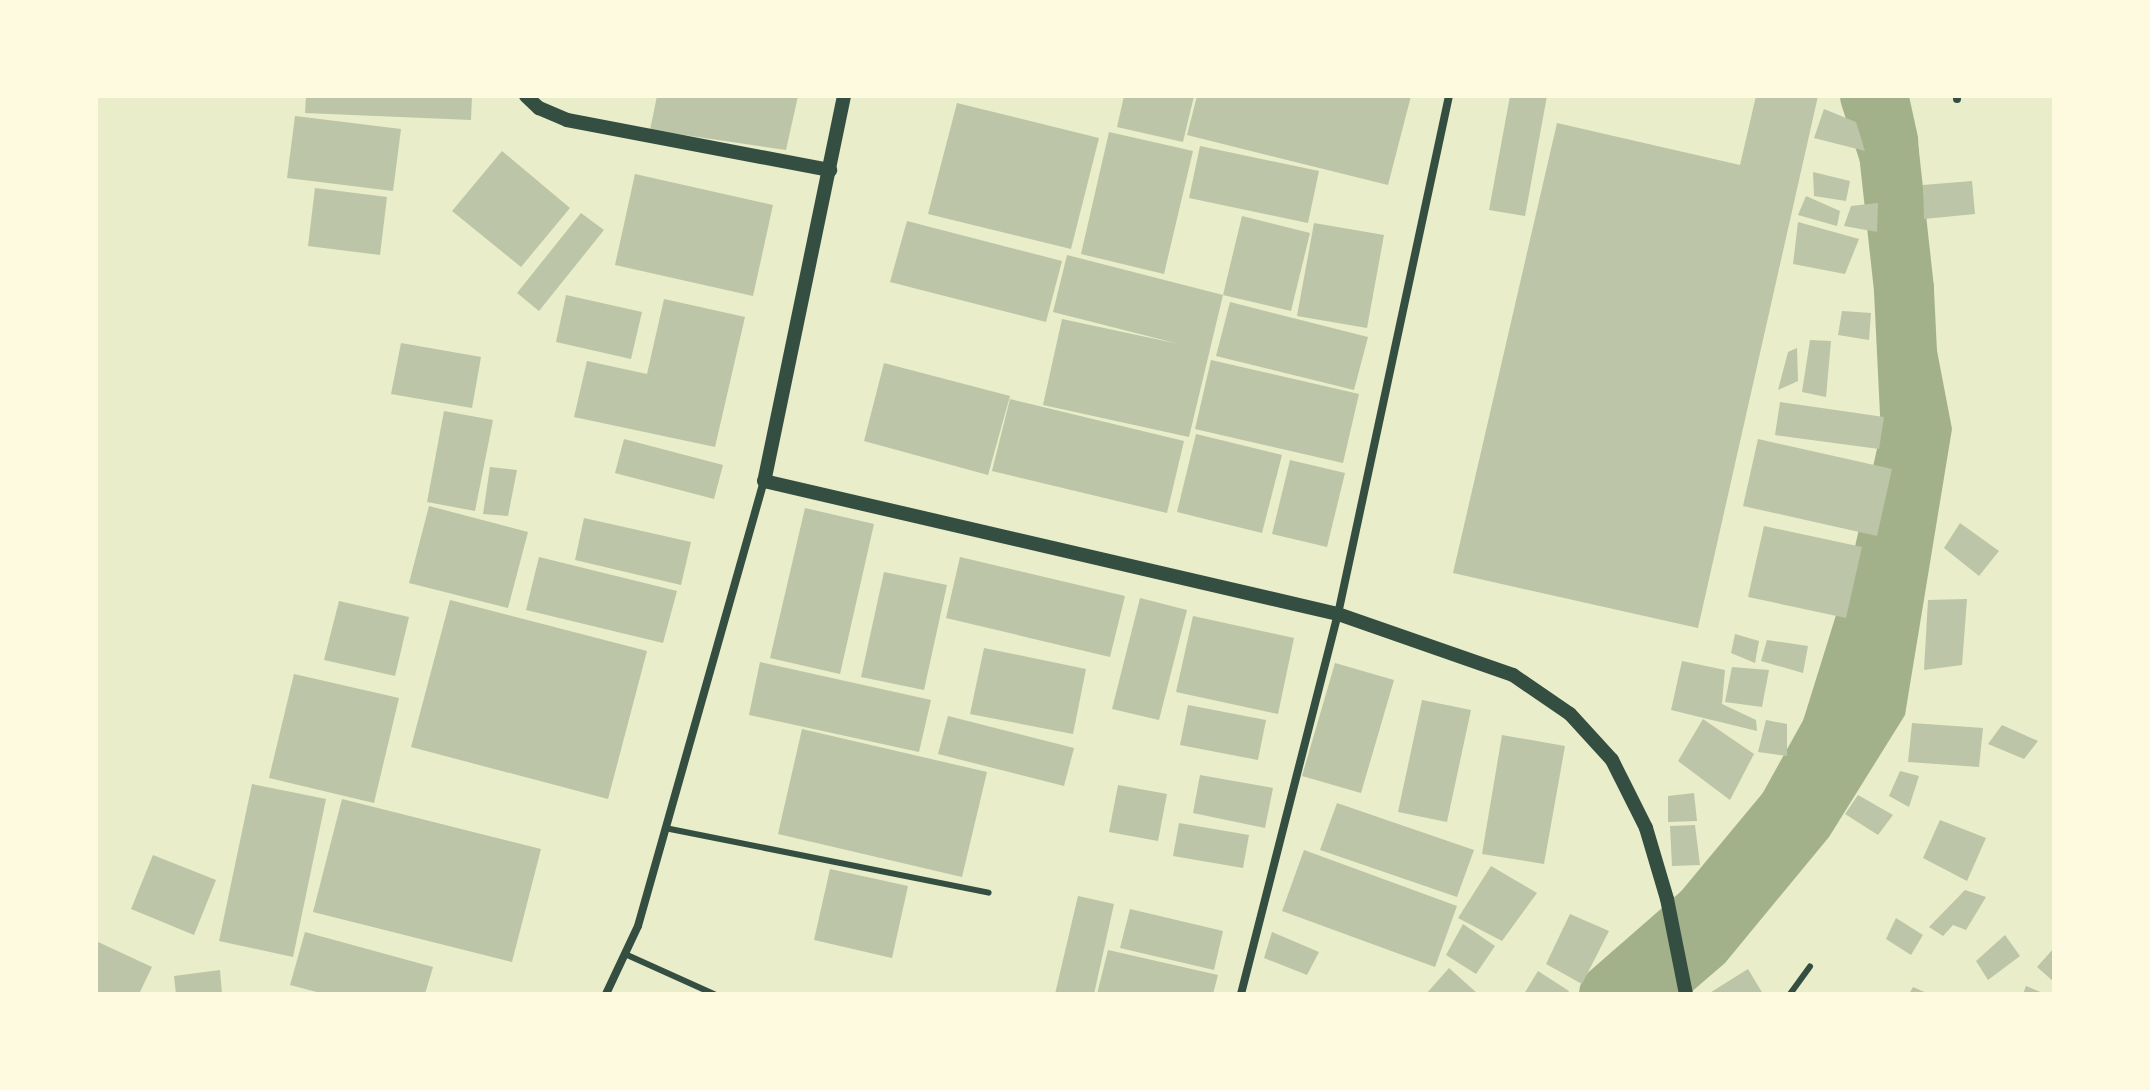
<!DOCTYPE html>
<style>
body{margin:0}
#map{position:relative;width:2150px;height:1090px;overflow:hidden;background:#e9edc9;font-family:Roboto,sans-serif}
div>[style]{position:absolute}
.water>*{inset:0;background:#a3b18a}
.river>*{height:60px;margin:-30px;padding:0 30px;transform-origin:30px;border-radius:30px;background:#a3b18a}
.building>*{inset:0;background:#bcc5a7}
.service>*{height:6px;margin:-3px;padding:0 3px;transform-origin:3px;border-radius:3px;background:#344e41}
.minor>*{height:8px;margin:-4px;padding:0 4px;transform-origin:4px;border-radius:4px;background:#344e41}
.tertiary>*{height:14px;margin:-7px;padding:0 7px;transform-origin:7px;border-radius:7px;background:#344e41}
span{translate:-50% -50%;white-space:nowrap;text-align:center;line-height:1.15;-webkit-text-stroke:7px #fefae0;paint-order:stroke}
.frame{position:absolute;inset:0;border:98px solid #fefae0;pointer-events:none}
</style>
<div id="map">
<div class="water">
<i style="clip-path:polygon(1882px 96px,1909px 96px,1918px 137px,1926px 293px,1952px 429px,1905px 715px,1829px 837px,1725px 963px,1689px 994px,1631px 994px,1660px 970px,1806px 799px,1887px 644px,1914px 513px,1920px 406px,1915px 331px,1892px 134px)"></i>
</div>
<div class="river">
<i style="left:1609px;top:994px;width:125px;rotate:-41.1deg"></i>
<i style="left:1703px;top:912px;width:131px;rotate:-50.3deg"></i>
<i style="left:1787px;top:811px;width:90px;rotate:-60.9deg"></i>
<i style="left:1831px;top:732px;width:158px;rotate:-72.7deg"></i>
<i style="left:1878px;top:581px;width:151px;rotate:-77.3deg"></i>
<i style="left:1911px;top:434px;width:145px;rotate:-92.8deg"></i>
<i style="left:1904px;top:289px;width:136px;rotate:-96.3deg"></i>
<i style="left:1889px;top:154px;width:61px;rotate:-108.1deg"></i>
</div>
<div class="building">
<i style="clip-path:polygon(306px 96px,472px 96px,471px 120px,305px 113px)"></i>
<i style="clip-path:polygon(657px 96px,798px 96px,786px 150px,650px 130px)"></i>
<i style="clip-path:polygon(1124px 96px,1194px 96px,1183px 142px,1117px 127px)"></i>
<i style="clip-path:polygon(1197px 96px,1411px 96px,1388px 185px,1187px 135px)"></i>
<i style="clip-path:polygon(1510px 96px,1547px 96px,1525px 216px,1489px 210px)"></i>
<i style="clip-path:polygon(1756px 96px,1818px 96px,1698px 628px,1453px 573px,1557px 123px,1740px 165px)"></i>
<i style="clip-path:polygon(957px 103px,1099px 138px,1071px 249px,928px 214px)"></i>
<i style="clip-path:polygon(1824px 109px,1856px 122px,1865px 151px,1814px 138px)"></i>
<i style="clip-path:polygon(295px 116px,401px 129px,393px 191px,287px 178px)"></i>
<i style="clip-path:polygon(1109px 132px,1193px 151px,1164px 274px,1081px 254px)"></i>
<i style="clip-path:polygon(1200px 146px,1319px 171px,1308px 223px,1189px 198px)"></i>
<i style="clip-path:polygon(502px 151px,570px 208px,521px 267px,452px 211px)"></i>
<i style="clip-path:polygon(1813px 172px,1850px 181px,1846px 201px,1814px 196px)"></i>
<i style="clip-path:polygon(635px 174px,773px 205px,753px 296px,615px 265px)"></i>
<i style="clip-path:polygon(1972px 181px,1975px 214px,1924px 219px,1923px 185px)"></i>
<i style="clip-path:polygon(315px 188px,387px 197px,380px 255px,308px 246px)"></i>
<i style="clip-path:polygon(1806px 196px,1840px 211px,1837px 226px,1798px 215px)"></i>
<i style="clip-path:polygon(1878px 203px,1877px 232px,1844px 226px,1851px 206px)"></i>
<i style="clip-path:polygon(581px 213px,604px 230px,539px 311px,517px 293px)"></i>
<i style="clip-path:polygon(1242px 216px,1310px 233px,1291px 311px,1223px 295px)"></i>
<i style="clip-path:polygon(907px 221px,1062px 261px,1046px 322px,890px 282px)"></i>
<i style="clip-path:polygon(1798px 222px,1859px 239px,1845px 274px,1793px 264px)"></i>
<i style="clip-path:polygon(1314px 223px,1384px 235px,1367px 328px,1297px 316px)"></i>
<i style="clip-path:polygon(1067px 255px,1223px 295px,1189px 437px,1043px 405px,1062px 319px,1179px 344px,1053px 312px)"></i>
<i style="clip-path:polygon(566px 295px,642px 312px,631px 359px,556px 342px)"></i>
<i style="clip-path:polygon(664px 299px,745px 317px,715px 447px,574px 417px,587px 361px,647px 374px)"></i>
<i style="clip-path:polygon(1230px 302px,1368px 337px,1354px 390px,1216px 356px)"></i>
<i style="clip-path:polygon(1842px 311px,1871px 313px,1869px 340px,1838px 335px)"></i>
<i style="clip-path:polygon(1810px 340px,1831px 341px,1826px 397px,1802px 392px)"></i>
<i style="clip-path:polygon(401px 343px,481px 357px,472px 408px,391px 394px)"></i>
<i style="clip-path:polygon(1797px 348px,1798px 381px,1778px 390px,1788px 352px)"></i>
<i style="clip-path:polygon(1211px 360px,1359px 394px,1343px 463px,1195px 429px)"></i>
<i style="clip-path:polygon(884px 363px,1010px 396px,988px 475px,864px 441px)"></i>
<i style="clip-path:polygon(1010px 399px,1184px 441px,1167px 513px,992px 471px)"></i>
<i style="clip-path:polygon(1780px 402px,1884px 417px,1879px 449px,1775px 435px)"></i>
<i style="clip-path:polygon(444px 411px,493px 420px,475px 511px,427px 502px)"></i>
<i style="clip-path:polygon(1196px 434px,1282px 455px,1262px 533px,1177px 512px)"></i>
<i style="clip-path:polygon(624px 439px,723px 465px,714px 499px,615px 473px)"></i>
<i style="clip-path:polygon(1758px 439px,1892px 469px,1877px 536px,1743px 506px)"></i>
<i style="clip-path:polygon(1290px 460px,1345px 473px,1327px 547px,1272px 534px)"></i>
<i style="clip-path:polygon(490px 467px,517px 470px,508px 516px,483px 514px)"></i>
<i style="clip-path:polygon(429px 506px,528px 532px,508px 608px,409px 583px)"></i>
<i style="clip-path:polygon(805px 508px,874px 524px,840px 674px,770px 658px)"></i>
<i style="clip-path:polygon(584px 518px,691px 542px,681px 585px,575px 560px)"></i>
<i style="clip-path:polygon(1960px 523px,1999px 551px,1979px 576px,1944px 548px)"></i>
<i style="clip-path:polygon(1764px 526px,1862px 547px,1846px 618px,1748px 597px)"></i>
<i style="clip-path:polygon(539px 557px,677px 591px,663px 643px,526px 610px)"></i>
<i style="clip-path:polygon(960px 557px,1125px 596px,1110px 657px,946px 618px)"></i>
<i style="clip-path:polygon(884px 572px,947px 585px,924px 690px,861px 677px)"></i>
<i style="clip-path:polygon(1140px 598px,1187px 610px,1159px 720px,1112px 709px)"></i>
<i style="clip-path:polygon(1967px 599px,1962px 665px,1924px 670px,1928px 600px)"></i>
<i style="clip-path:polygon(450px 600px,647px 651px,608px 799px,411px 747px)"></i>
<i style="clip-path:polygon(339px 601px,409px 617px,395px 676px,324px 660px)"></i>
<i style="clip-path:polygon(1193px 616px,1294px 638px,1278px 714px,1176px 692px)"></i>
<i style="clip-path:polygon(1735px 634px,1759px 641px,1755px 663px,1731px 653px)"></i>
<i style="clip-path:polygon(1767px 640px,1808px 646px,1803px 673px,1761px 661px)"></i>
<i style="clip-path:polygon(984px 648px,1086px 669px,1073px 734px,970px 714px)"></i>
<i style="clip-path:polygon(1682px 661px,1725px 670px,1722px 704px,1756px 720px,1757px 731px,1671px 710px)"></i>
<i style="clip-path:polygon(760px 662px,931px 700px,919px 752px,749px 715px)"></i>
<i style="clip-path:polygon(1335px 663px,1394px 680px,1361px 793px,1302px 776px)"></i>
<i style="clip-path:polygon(1732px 667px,1769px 670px,1762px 707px,1725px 702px)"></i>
<i style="clip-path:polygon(294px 674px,399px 698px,374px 803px,269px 778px)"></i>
<i style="clip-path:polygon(1422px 700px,1471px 710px,1447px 822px,1398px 812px)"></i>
<i style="clip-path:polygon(1188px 705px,1266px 720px,1258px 760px,1180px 745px)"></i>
<i style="clip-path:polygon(948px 716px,1074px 748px,1064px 786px,938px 754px)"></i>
<i style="clip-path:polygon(1703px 719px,1754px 754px,1730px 800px,1678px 761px)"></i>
<i style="clip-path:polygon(1766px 720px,1787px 724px,1787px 756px,1758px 752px)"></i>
<i style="clip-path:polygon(1912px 723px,1983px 728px,1979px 767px,1908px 762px)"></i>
<i style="clip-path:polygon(2002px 725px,2038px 741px,2024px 759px,1988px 744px)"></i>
<i style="clip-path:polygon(802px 729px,987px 772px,962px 877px,778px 834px)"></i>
<i style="clip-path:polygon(1502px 735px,1565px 746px,1544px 864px,1482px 854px)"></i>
<i style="clip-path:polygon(1900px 771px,1919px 776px,1909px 807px,1889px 796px)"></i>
<i style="clip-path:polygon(1200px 775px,1273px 788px,1265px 828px,1193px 813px)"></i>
<i style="clip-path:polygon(252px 784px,326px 799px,293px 957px,219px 941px)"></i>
<i style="clip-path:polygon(1118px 785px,1167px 794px,1158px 841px,1109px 832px)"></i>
<i style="clip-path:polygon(1694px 793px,1697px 821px,1668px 822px,1668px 796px)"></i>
<i style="clip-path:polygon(1858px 795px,1893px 815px,1878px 835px,1845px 814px)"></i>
<i style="clip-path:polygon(342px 799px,541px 849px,512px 962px,313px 912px)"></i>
<i style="clip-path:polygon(1337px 803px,1474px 850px,1457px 897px,1320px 850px)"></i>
<i style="clip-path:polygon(1940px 820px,1986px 838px,1967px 881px,1923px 858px)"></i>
<i style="clip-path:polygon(1179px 823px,1249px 835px,1243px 868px,1173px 856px)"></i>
<i style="clip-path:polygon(1695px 825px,1700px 865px,1672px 866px,1670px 826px)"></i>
<i style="clip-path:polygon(1304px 850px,1457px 906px,1435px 967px,1282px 911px)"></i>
<i style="clip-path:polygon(153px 855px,216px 880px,194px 935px,131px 909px)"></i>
<i style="clip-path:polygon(1491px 866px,1537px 893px,1502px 941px,1458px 918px)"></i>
<i style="clip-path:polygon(830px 869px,908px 886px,892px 958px,814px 940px)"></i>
<i style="clip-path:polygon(1965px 890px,1986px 897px,1966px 930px,1953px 925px,1943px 936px,1929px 927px)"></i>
<i style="clip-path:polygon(1078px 896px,1114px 904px,1094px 994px,1055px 994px)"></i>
<i style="clip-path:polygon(1130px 909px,1223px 931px,1214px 970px,1120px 948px)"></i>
<i style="clip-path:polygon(1570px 914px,1609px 931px,1582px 984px,1546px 964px)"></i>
<i style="clip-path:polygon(1896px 918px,1923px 935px,1911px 955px,1886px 939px)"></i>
<i style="clip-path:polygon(1463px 924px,1495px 946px,1476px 974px,1446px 955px)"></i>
<i style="clip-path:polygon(305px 932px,433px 967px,425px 994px,324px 994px,290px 985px)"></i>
<i style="clip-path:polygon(1272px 932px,1319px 952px,1307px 975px,1264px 958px)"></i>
<i style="clip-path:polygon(2005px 935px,2020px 956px,1988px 980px,1976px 961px)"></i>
<i style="clip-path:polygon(96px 941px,152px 967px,139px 994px,96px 994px)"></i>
<i style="clip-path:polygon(2054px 948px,2054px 982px,2037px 967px)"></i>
<i style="clip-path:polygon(1108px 950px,1218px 975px,1213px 994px,1097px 994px)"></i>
<i style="clip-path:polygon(1449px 968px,1478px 994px,1426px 994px)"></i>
<i style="clip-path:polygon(1748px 969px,1763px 994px,1708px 994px)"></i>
<i style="clip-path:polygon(220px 970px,222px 994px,176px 994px,174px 976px)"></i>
<i style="clip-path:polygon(1538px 971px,1569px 991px,1567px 994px,1524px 994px)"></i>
<i style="clip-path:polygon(2026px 986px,2045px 994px,2023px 994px)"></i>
<i style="clip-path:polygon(1913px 987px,1929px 994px,1909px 994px)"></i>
</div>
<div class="service">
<i style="left:665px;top:828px;width:330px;rotate:11.3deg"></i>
<i style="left:625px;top:954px;width:98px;rotate:24.2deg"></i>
<i style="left:1790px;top:994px;width:34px;rotate:-54deg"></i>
</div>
<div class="minor">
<i style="left:1957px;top:96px;width:3px;rotate:90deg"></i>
<i style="left:606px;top:994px;width:75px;rotate:-64.8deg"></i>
<i style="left:638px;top:926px;width:462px;rotate:-74.2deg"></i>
<i style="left:1241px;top:994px;width:392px;rotate:-75.7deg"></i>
<i style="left:1338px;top:614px;width:530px;rotate:-77.91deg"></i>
</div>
<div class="tertiary">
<i style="left:526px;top:96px;width:18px;rotate:43deg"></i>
<i style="left:539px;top:108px;width:30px;rotate:23deg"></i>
<i style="left:567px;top:120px;width:268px;rotate:10.8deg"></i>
<i style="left:844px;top:96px;width:393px;rotate:101.7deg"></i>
<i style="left:764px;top:481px;width:589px;rotate:13.05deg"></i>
<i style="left:1338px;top:614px;width:185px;rotate:19.2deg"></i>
<i style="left:1513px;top:675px;width:69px;rotate:34.4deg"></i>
<i style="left:1570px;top:714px;width:62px;rotate:47.6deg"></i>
<i style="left:1612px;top:760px;width:76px;rotate:63.4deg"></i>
<i style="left:1646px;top:828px;width:74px;rotate:73.5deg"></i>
<i style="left:1667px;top:899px;width:97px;rotate:78.7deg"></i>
</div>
<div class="frame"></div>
</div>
